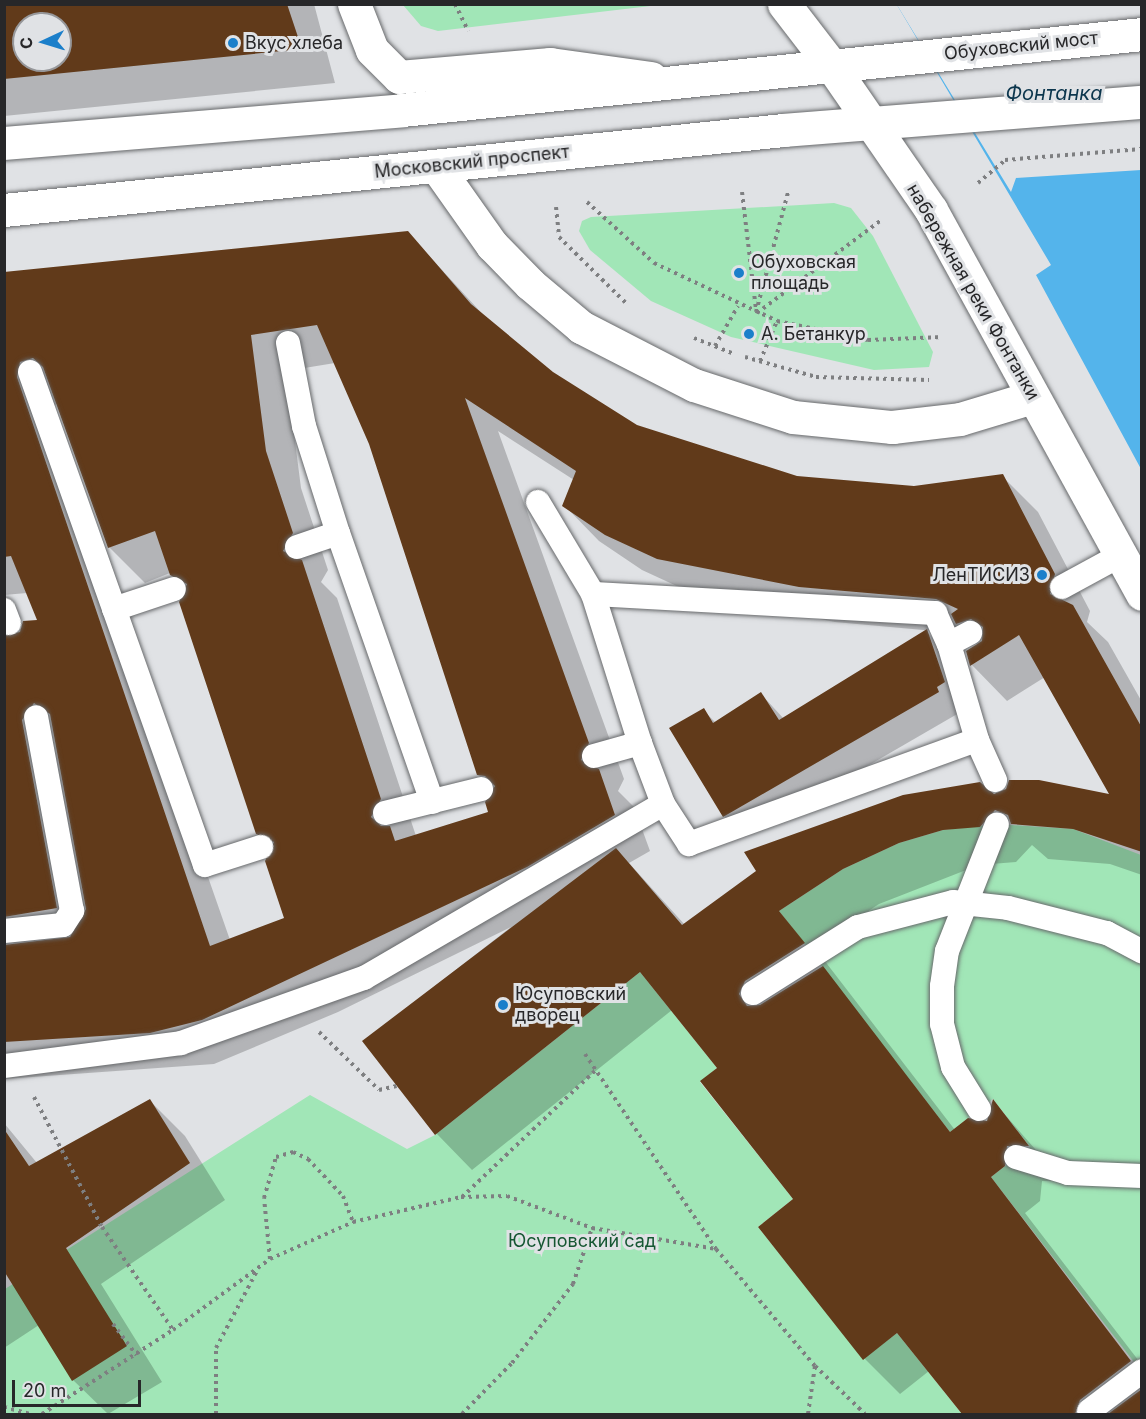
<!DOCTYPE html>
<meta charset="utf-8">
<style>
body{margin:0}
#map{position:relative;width:1146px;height:1419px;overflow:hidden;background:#e0e2e5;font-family:Inter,sans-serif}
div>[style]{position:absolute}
.green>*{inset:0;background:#a1e6b7}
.water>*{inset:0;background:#54b4eb}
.pier>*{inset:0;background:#e0e2e5}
.shadow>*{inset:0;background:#0003}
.building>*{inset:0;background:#613a1a}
.path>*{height:4px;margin-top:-2px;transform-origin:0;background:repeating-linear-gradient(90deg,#7e7f81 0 3px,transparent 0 7.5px)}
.roads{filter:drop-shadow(0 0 2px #67696b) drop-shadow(0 0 2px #67696b)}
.service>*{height:24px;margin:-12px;padding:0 12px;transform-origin:12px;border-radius:12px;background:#fff}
.minor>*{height:33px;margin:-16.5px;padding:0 16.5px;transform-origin:16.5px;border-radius:16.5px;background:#fff}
.tertiary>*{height:33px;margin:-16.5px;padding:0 16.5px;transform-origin:16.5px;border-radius:16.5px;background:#fff}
.secondary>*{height:33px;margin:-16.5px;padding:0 16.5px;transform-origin:16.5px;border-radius:16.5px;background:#fff}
.primary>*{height:33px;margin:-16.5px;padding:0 16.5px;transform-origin:16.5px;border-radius:16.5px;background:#fff}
.dots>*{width:16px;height:16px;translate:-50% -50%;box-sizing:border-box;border:3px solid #e0e2e5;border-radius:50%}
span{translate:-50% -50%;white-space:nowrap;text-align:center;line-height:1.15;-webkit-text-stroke:6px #e0e2e5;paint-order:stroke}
.poi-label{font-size:18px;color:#272729}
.left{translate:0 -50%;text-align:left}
.right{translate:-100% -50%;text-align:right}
.street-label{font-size:18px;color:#272729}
.park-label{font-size:18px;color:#155732}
.water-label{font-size:20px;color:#0c364d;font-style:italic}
.frame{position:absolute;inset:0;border:6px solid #272729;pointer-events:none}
.north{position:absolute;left:12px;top:12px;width:60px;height:60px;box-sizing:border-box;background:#e0e2e5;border:2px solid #96979a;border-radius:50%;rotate:266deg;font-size:16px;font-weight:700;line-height:24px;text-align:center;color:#272729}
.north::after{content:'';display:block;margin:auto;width:21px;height:27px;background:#1b7fca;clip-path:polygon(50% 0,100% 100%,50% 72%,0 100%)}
.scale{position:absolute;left:12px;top:1380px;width:129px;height:27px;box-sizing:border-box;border:3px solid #272729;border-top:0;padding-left:8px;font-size:18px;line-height:21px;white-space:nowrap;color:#272729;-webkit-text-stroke:4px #e0e2e5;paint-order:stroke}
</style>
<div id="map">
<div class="green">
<i style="clip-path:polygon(403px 5px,659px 5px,438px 31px,421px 26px)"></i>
<i style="clip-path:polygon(834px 203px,851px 208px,873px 236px,933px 352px,929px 367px,874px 370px,731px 337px,651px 301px,590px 250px,579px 231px,582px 221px,591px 217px)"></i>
<i style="clip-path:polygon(997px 824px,1073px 829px,1141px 855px,1141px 1371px,991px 1177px,1030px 1147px,993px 1099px,950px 1132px,779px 911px,843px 869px,899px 843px,943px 830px)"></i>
<i style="clip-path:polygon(640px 972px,717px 1068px,700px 1082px,793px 1199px,758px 1227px,863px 1359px,897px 1333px,962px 1414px,5px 1414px,5px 1289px,310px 1095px,407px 1149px,435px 1135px)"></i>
</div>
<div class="water">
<i style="clip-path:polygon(897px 5px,1141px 5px,1141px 469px,1036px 275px,1051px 265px)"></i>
</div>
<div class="pier">
<i style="clip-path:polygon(897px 5px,1141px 5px,1141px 170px,1016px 178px,1011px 192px)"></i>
</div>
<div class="shadow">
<i style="clip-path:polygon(evenodd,4px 4px,314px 4px,335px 83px,4px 116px,4px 4px,24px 24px,60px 24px,60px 60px,24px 60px,24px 24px)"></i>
<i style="clip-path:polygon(evenodd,408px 233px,488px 320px,552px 374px,636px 426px,797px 477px,914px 487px,1002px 476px,1038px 512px,1090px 611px,1087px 622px,1108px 642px,1142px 702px,1142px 875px,1110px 864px,1048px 859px,1032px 845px,1016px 862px,979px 865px,879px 904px,814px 947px,955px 1130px,988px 1122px,994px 1102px,1063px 1181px,1042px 1181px,1040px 1201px,1025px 1213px,1142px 1365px,1142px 1414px,964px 1414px,929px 1371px,900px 1394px,865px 1359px,795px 1199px,719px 1068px,672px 1010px,472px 1170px,437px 1134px,364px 1041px,511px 927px,338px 1012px,214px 1064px,4px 1079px,4px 636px,39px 621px,27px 593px,4px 595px,4px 273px,408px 233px,335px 363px,370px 444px,478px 775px,494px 790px,490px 813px,416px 836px,337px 598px,321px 582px,328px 570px,301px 488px,286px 371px,335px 363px,408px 233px,57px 402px,109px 547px,145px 583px,170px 573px,186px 590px,273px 848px,286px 919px,230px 940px,110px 596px,52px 413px,57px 402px,408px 233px,498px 431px,574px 480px,564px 505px,599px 541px,642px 570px,694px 594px,835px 622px,967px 634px,978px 645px,972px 665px,1007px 701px,1045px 677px,1112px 797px,994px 796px,685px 925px,629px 863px,650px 851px,634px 807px,618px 791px,624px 779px,498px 431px)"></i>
<i style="clip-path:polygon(926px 631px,947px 652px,959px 713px,745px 837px,724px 816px,703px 710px,716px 723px,761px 694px,784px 719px)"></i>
<i style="clip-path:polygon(149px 1100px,185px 1136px,225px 1200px,101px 1284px,162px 1382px,108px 1414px,73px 1380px,39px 1325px,4px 1348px,4px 1123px,37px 1163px)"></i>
</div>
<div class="building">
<i style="clip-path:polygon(evenodd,4px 4px,287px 4px,302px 49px,4px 79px,4px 4px,24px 24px,60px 24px,60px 60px,24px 60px,24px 24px)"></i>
<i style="clip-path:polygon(evenodd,408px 231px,471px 304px,553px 372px,637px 425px,797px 476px,914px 486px,1003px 474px,1055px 574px,1050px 594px,1073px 605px,1142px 728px,1142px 852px,1073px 829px,1011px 824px,1008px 815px,995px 810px,980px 827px,943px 830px,899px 843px,843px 869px,779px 911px,805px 943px,745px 981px,739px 994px,747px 1006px,760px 1005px,823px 966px,950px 1132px,968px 1118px,987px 1121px,993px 1099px,1029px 1146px,1007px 1146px,1005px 1166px,991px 1177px,1131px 1361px,1080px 1400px,1075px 1414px,962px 1414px,897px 1333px,863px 1360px,758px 1227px,793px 1199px,700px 1081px,717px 1068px,640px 972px,435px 1135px,362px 1041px,616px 848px,682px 925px,756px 871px,744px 852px,903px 795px,980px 782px,994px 794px,1006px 789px,1009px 780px,1039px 780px,1109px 794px,1019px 635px,970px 666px,966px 651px,982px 641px,983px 627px,971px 619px,956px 624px,951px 614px,958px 609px,936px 599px,799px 587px,657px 559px,605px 535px,562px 506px,576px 471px,465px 398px,589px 743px,581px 760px,599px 769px,615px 815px,527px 867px,202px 1020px,150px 1033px,4px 1042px,4px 945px,70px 937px,86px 909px,50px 714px,34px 703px,22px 720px,57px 908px,4px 917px,4px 636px,20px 632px,23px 621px,37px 620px,11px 556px,4px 557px,4px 272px,408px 231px,317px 325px,369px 444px,477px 775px,485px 776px,495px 786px,485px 802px,488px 812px,395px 841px,390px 826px,381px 826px,371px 817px,381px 799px,302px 560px,283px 551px,293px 533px,266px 451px,251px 335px,317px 325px,408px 231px,33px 358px,43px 367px,108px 548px,155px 531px,170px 575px,187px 584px,179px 602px,256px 834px,274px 842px,265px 861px,284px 918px,210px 946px,17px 377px,20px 362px,33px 358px)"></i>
<i style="clip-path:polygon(927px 629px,945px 682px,937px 687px,939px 692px,723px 817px,669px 728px,704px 708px,713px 723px,761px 692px,779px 720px)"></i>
<i style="clip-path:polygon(150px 1099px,190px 1163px,66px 1248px,127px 1346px,72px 1381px,4px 1271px,4px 1129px,29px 1166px)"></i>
<i style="clip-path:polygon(1142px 1389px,1142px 1414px,1108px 1414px)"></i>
</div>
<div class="path">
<i style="left:455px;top:4px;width:30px;rotate:64deg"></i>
<i style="left:978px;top:183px;width:35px;rotate:-40deg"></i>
<i style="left:1005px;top:160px;width:137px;rotate:-4.6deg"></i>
<i style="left:742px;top:192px;width:118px;rotate:83.2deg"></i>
<i style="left:587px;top:202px;width:91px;rotate:42.3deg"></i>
<i style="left:654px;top:263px;width:136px;rotate:25.2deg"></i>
<i style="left:777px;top:321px;width:93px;rotate:11.8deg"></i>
<i style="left:868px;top:340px;width:75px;rotate:-2.3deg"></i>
<i style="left:556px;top:207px;width:30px;rotate:84deg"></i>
<i style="left:559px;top:237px;width:94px;rotate:44.6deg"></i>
<i style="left:756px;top:312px;width:127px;rotate:-75deg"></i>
<i style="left:757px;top:313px;width:154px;rotate:-36.8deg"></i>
<i style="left:694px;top:338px;width:41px;rotate:21.5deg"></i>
<i style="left:715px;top:346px;width:46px;rotate:-60.1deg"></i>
<i style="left:745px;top:357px;width:74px;rotate:15.7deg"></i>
<i style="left:816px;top:377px;width:113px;rotate:1.5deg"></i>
<i style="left:760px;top:361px;width:43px;rotate:-67deg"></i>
<i style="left:319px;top:1032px;width:83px;rotate:44deg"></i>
<i style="left:379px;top:1090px;width:18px;rotate:-13deg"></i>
<i style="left:585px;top:1054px;width:235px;rotate:56.1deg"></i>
<i style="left:34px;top:1097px;width:147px;rotate:62.4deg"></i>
<i style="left:102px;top:1227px;width:125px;rotate:55.4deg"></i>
<i style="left:462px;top:1197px;width:185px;rotate:-43.5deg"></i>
<i style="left:270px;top:1259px;width:61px;rotate:-95.6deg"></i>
<i style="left:264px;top:1198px;width:43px;rotate:-73.7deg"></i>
<i style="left:276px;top:1157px;width:18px;rotate:-16deg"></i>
<i style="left:293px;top:1152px;width:17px;rotate:25deg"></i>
<i style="left:308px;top:1159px;width:51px;rotate:46.6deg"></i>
<i style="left:343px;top:1196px;width:28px;rotate:69deg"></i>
<i style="left:113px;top:1324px;width:39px;rotate:53deg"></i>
<i style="left:4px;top:1407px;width:28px;rotate:15deg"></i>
<i style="left:42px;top:1414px;width:156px;rotate:-32.7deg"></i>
<i style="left:173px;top:1330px;width:120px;rotate:-36.2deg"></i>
<i style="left:270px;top:1259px;width:91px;rotate:-24deg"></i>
<i style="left:353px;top:1222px;width:111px;rotate:-13deg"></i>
<i style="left:461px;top:1197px;width:46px;rotate:-1.2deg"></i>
<i style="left:507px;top:1196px;width:91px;rotate:20.6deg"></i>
<i style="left:216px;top:1414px;width:66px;rotate:-90deg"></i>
<i style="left:216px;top:1348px;width:87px;rotate:-62deg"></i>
<i style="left:462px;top:1414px;width:71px;rotate:-45.6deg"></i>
<i style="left:512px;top:1363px;width:100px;rotate:-52.3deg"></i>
<i style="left:573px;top:1284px;width:59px;rotate:-71.3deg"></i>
<i style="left:592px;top:1228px;width:126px;rotate:9.6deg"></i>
<i style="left:716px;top:1249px;width:153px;rotate:49.8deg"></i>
<i style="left:815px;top:1366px;width:69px;rotate:43.8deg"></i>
<i style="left:808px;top:1414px;width:49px;rotate:-81.7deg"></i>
</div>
<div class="roads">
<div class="service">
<i style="left:288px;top:343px;width:85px;rotate:79.1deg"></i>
<i style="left:304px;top:426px;width:112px;rotate:72.4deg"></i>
<i style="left:30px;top:372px;width:523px;rotate:70.46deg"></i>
<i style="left:205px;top:865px;width:59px;rotate:-17.8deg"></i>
<i style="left:538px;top:502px;width:107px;rotate:59.1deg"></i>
<i style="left:593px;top:594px;width:343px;rotate:3.2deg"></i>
<i style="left:935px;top:613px;width:34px;rotate:66deg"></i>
<i style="left:949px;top:644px;width:24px;rotate:-28deg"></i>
<i style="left:297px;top:547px;width:43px;rotate:-18.9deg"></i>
<i style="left:338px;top:533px;width:285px;rotate:70.7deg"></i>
<i style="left:1062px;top:587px;width:67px;rotate:-28.5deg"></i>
<i style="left:593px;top:594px;width:156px;rotate:72.5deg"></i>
<i style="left:114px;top:609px;width:63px;rotate:-18.4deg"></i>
<i style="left:4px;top:610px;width:14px;rotate:69deg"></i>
<i style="left:949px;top:644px;width:100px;rotate:73.7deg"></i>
<i style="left:977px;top:740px;width:44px;rotate:65.8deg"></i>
<i style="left:594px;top:756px;width:48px;rotate:-15.8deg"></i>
<i style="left:640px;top:743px;width:65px;rotate:69.3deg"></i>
<i style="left:385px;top:813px;width:99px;rotate:-14deg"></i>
<i style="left:4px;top:931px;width:59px;rotate:-5.8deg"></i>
<i style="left:63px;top:925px;width:17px;rotate:-57deg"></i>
<i style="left:72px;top:911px;width:197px;rotate:-100.5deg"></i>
<i style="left:753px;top:993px;width:124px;rotate:-32.2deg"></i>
<i style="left:858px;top:927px;width:98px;rotate:-14.7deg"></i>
<i style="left:953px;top:902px;width:55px;rotate:6.2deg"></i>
<i style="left:1008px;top:908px;width:102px;rotate:14.2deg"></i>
<i style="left:1107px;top:933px;width:40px;rotate:28deg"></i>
<i style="left:4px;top:1066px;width:178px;rotate:-7.4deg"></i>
<i style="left:181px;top:1043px;width:194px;rotate:-19.6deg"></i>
<i style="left:364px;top:978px;width:346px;rotate:-30.2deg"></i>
<i style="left:663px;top:804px;width:48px;rotate:57deg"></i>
<i style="left:689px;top:844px;width:306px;rotate:-19.9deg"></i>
<i style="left:979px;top:1109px;width:49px;rotate:-121.8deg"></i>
<i style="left:953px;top:1067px;width:44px;rotate:-104.3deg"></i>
<i style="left:942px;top:1024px;width:38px;rotate:-90deg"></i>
<i style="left:942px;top:986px;width:35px;rotate:-82deg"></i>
<i style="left:947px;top:951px;width:136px;rotate:-68.5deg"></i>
<i style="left:1016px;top:1157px;width:54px;rotate:17.1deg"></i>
<i style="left:1068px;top:1173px;width:74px;rotate:2.3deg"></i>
<i style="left:1089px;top:1411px;width:66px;rotate:-37deg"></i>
</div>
<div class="minor">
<i style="left:354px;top:4px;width:49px;rotate:68.6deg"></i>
<i style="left:372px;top:50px;width:38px;rotate:45deg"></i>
<i style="left:399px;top:77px;width:152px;rotate:-4.9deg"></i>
<i style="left:550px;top:64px;width:102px;rotate:7.9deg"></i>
<i style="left:436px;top:166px;width:97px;rotate:54.7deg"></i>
<i style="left:492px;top:245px;width:54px;rotate:45.7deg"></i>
<i style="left:530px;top:284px;width:67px;rotate:40.1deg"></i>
<i style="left:581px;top:327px;width:127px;rotate:27.2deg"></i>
<i style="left:694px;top:385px;width:104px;rotate:17.9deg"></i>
<i style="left:793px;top:417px;width:100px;rotate:5.8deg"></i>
<i style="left:892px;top:427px;width:68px;rotate:-6.7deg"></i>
<i style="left:960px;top:419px;width:76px;rotate:-16.8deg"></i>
</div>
<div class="tertiary">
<i style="left:831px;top:65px;width:176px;rotate:55.4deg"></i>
<i style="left:931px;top:210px;width:438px;rotate:61.2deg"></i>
</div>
<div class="secondary">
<i style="left:784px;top:4px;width:77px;rotate:52.4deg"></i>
</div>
<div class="primary">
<i style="left:4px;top:143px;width:399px;rotate:-4.7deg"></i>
<i style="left:402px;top:110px;width:744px;rotate:-5.86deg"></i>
<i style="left:4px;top:210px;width:783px;rotate:-5.86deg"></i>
<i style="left:783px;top:130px;width:360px;rotate:-4.5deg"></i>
</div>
</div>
<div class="dots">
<i style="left:233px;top:43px;background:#1b7fca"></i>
<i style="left:739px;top:273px;background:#1b7fca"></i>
<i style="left:749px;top:334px;background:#1b7fca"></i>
<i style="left:1042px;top:575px;background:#1b7fca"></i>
<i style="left:503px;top:1005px;background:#1b7fca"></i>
</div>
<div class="poi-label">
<span class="left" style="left:245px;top:43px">Вкус хлеба</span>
<span class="left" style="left:751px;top:273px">Обуховская<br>площадь</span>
<span class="left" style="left:761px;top:334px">А. Бетанкур</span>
<span class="right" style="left:1030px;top:575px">ЛенТИСИЗ</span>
<span class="left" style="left:515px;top:1005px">Юсуповский<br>дворец</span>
</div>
<div class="street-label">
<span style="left:1021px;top:46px;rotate:-6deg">Обуховский мост</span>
<span style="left:472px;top:162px;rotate:-6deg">Московский проспект</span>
<span style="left:973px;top:292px;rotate:60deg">набережная реки Фонтанки</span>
</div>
<div class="park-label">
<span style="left:582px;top:1241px">Юсуповский сад</span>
</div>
<div class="water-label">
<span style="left:1054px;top:93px">Фонтанка</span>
</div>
<div class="frame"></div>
<div class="north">С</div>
<div class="scale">20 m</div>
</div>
